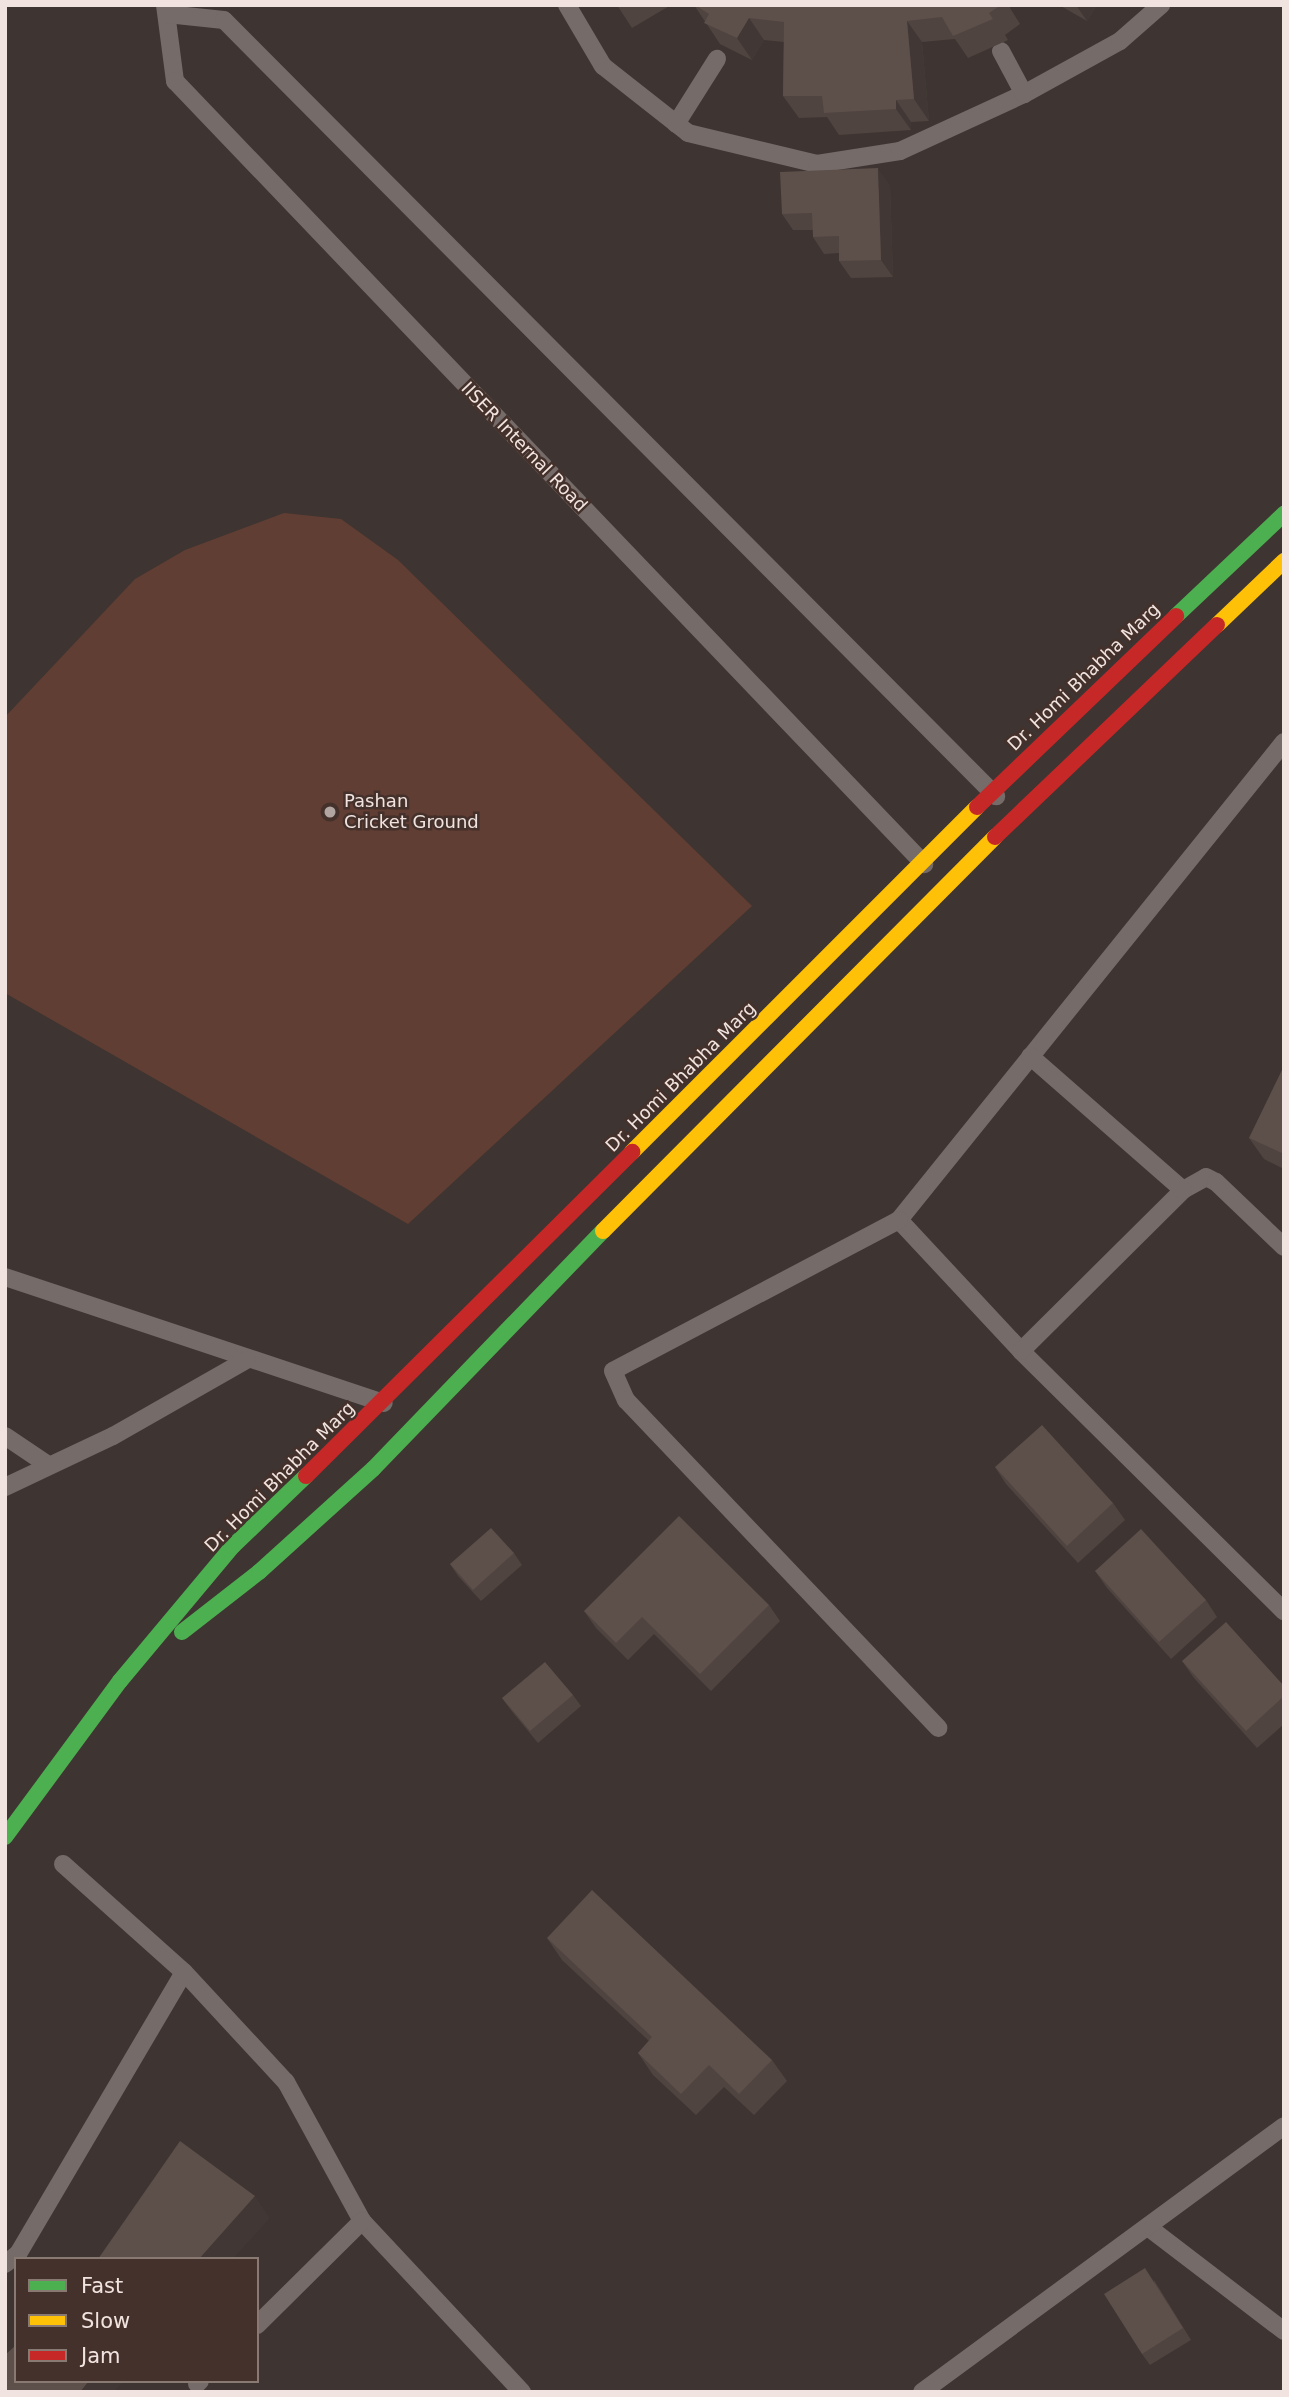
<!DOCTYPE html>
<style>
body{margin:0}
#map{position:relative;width:1289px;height:2397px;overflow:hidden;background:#3e3431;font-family:"DejaVu Sans",sans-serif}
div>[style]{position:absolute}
.green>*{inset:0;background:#613e33}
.lane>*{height:18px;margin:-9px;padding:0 9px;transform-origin:9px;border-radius:9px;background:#756b68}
.fast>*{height:16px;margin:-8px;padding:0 8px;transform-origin:8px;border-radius:8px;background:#4caf50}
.slow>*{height:16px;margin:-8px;padding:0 8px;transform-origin:8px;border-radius:8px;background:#ffc107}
.jam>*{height:16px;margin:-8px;padding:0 8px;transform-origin:8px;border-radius:8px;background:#c62828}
.wall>*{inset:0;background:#504440}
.shaded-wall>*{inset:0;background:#413734}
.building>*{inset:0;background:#5d4f4a}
.dots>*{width:19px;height:19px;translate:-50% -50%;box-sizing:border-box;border:4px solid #44312b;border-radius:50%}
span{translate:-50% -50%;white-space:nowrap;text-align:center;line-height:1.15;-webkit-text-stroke:5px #44312b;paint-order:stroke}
.street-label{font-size:18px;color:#f1e4e0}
.poi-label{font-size:18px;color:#f1e4e0}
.left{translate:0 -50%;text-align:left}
.frame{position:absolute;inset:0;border:7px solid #f1e4e0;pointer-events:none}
.legend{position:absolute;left:14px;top:2257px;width:245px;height:126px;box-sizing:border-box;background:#44312b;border:2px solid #897973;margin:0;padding:9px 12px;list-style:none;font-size:21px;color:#f1e4e0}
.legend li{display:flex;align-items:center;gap:14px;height:35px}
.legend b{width:35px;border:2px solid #897973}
</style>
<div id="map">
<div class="green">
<i style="clip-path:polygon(284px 513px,341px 519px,398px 560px,752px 906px,408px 1224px,5px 993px,5px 717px,135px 579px,185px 550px)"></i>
</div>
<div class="lane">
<i style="left:165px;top:5px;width:77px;rotate:82.5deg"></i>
<i style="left:175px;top:81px;width:1084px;rotate:46.27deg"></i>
<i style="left:567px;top:5px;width:71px;rotate:59.5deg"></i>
<i style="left:603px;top:66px;width:108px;rotate:38.2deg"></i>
<i style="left:688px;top:133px;width:133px;rotate:13.5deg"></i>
<i style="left:817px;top:164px;width:84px;rotate:-8.9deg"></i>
<i style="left:900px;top:151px;width:136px;rotate:-24.7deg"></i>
<i style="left:1024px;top:94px;width:110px;rotate:-28.9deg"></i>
<i style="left:1120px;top:41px;width:55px;rotate:-41.3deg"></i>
<i style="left:167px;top:14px;width:57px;rotate:6deg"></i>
<i style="left:224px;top:20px;width:1095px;rotate:45.15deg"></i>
<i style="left:1001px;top:51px;width:49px;rotate:61.9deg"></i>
<i style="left:676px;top:124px;width:77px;rotate:-57.8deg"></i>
<i style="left:1284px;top:742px;width:614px;rotate:128.85deg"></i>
<i style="left:899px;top:1220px;width:179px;rotate:47deg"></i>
<i style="left:1021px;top:1351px;width:370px;rotate:44.7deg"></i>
<i style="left:1183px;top:1190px;width:26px;rotate:-29deg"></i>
<i style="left:1206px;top:1177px;width:11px;rotate:27deg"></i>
<i style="left:1216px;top:1182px;width:94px;rotate:43.7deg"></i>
<i style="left:899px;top:1220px;width:323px;rotate:152.2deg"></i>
<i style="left:613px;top:1371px;width:32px;rotate:66deg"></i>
<i style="left:626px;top:1400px;width:453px;rotate:46.4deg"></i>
<i style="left:5px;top:1277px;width:399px;rotate:18.4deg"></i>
<i style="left:1021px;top:1351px;width:228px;rotate:-44.8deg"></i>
<i style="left:1183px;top:1190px;width:203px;rotate:-138.8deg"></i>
<i style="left:5px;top:1436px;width:52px;rotate:34deg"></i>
<i style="left:5px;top:1487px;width:119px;rotate:-25.3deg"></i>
<i style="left:113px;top:1436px;width:153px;rotate:-29.7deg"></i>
<i style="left:63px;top:1864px;width:162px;rotate:41.8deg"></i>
<i style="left:184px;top:1972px;width:150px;rotate:47.2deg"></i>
<i style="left:286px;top:2082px;width:158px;rotate:61.3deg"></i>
<i style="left:362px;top:2221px;width:234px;rotate:46.9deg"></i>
<i style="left:1148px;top:2227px;width:171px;rotate:37.4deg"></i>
<i style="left:5px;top:2264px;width:16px;rotate:-38deg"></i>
<i style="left:18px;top:2254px;width:327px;rotate:-59.5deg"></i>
<i style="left:257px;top:2325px;width:148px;rotate:-44.7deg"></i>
<i style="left:197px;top:2384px;width:4px;rotate:-45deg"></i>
<i style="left:922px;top:2392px;width:449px;rotate:-36.3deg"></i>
</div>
<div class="fast">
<i style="left:1176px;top:616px;width:149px;rotate:-43.4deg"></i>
<i style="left:182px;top:1632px;width:98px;rotate:-37.9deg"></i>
<i style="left:259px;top:1572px;width:154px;rotate:-42.1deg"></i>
<i style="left:373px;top:1469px;width:331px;rotate:-46deg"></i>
<i style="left:5px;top:1837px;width:194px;rotate:-53.6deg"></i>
<i style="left:120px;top:1681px;width:176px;rotate:-50.1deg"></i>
<i style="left:233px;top:1546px;width:101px;rotate:-43.8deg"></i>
</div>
<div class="slow">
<i style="left:1217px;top:625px;width:93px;rotate:-43.7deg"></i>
<i style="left:632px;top:1152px;width:488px;rotate:-45deg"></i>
<i style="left:603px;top:1231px;width:556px;rotate:-45.15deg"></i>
</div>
<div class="jam">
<i style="left:977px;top:807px;width:276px;rotate:-43.8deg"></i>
<i style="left:995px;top:837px;width:307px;rotate:-43.7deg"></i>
<i style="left:306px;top:1476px;width:460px;rotate:-44.8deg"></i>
</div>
<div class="wall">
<i style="clip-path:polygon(617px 5px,671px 5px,632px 28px)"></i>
<i style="clip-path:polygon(694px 5px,1011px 5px,1010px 8px,1020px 24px,1005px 35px,1008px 40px,968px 58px,955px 39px,922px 42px,929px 121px,911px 122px,911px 130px,839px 135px,827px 117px,799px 118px,783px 96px,784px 42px,764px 40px,752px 60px,720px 44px)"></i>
<i style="clip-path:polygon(1059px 5px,1097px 5px,1087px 21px)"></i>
<i style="clip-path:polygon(890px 185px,893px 277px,851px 278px,839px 261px,839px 253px,824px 254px,813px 237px,813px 230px,793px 230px,782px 214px)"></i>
<i style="clip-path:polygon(1284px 1066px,1284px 1169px,1264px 1159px,1249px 1138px)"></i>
<i style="clip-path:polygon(995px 1467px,1113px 1503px,1125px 1520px,1078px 1563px,1006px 1484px)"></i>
<i style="clip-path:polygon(514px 1553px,522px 1565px,481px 1601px,458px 1576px,450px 1564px)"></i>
<i style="clip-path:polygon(1095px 1571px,1206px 1600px,1217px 1617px,1171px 1659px,1107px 1588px)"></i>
<i style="clip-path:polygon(769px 1605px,780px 1621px,711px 1691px,654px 1634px,628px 1660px,596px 1628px,584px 1611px)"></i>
<i style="clip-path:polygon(1182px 1661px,1284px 1686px,1284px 1724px,1257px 1748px,1194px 1678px)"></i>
<i style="clip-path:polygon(573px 1695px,581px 1706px,538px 1743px,510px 1709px,502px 1698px)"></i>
<i style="clip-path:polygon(547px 1938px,772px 2060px,787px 2081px,754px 2115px,724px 2087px,696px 2115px,653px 2075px,638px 2053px,649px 2041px,562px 1960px)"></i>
<i style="clip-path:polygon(1154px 2280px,1191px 2340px,1150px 2365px,1142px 2354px)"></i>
</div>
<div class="shaded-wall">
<i style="clip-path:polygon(1076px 5px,1097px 5px,1087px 21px)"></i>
<i style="clip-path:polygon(749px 18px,764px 40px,752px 60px,737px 38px)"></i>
<i style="clip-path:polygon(907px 21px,922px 42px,929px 121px,914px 99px)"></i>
<i style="clip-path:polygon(896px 100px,911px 122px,911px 130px,896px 109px)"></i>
<i style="clip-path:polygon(878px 168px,890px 185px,893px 277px,881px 260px)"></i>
<i style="clip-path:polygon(255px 2196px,270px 2218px,233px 2259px,199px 2259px)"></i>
<i style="clip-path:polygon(89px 2381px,124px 2381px,114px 2392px,80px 2392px)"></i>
</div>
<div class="building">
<i style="clip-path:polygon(695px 5px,1001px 5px,989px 13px,993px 19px,953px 36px,942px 17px,907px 21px,914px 99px,896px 100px,896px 109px,824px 113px,822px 96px,783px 96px,784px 22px,749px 18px,737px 38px,704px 23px,709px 14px)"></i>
<i style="clip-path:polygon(878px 168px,881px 260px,839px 261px,839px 236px,813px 237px,812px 213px,782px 214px,780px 172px)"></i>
<i style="clip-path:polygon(1284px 1066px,1284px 1154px,1249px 1138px)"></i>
<i style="clip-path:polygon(1042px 1425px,1113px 1503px,1067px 1546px,995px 1467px)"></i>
<i style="clip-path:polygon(679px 1516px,769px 1605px,700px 1674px,642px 1617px,616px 1643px,584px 1611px)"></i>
<i style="clip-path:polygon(491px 1528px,514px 1553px,473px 1590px,450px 1564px)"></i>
<i style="clip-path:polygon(1141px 1529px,1206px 1600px,1159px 1642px,1095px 1571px)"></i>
<i style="clip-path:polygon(1226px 1622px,1284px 1686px,1284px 1696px,1246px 1731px,1182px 1661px)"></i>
<i style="clip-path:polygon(545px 1662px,573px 1695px,530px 1731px,502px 1698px)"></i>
<i style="clip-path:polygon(592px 1890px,772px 2060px,739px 2094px,709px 2065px,681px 2094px,638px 2053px,652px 2037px,547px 1938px)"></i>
<i style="clip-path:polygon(180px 2141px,255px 2196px,199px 2259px,98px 2259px)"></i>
<i style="clip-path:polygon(1145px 2268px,1183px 2328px,1142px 2354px,1104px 2294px)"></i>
<i style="clip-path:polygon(16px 2345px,16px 2381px,89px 2381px,80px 2392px,5px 2392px,5px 2355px)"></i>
</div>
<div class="dots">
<i style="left:330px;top:812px;background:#b2a6a3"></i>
</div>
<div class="street-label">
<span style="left:524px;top:447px;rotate:46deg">IISER Internal Road</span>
<span style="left:1084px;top:677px;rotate:-44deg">Dr. Homi Bhabha Marg</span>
<span style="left:681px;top:1077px;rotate:-45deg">Dr. Homi Bhabha Marg</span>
<span style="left:280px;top:1477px;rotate:-45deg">Dr. Homi Bhabha Marg</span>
</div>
<div class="poi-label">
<span class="left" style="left:344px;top:812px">Pashan<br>Cricket Ground</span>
</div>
<div class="frame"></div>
<ul class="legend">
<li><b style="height:9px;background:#4caf50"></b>Fast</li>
<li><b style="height:9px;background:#ffc107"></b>Slow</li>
<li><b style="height:9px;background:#c62828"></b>Jam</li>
</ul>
</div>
